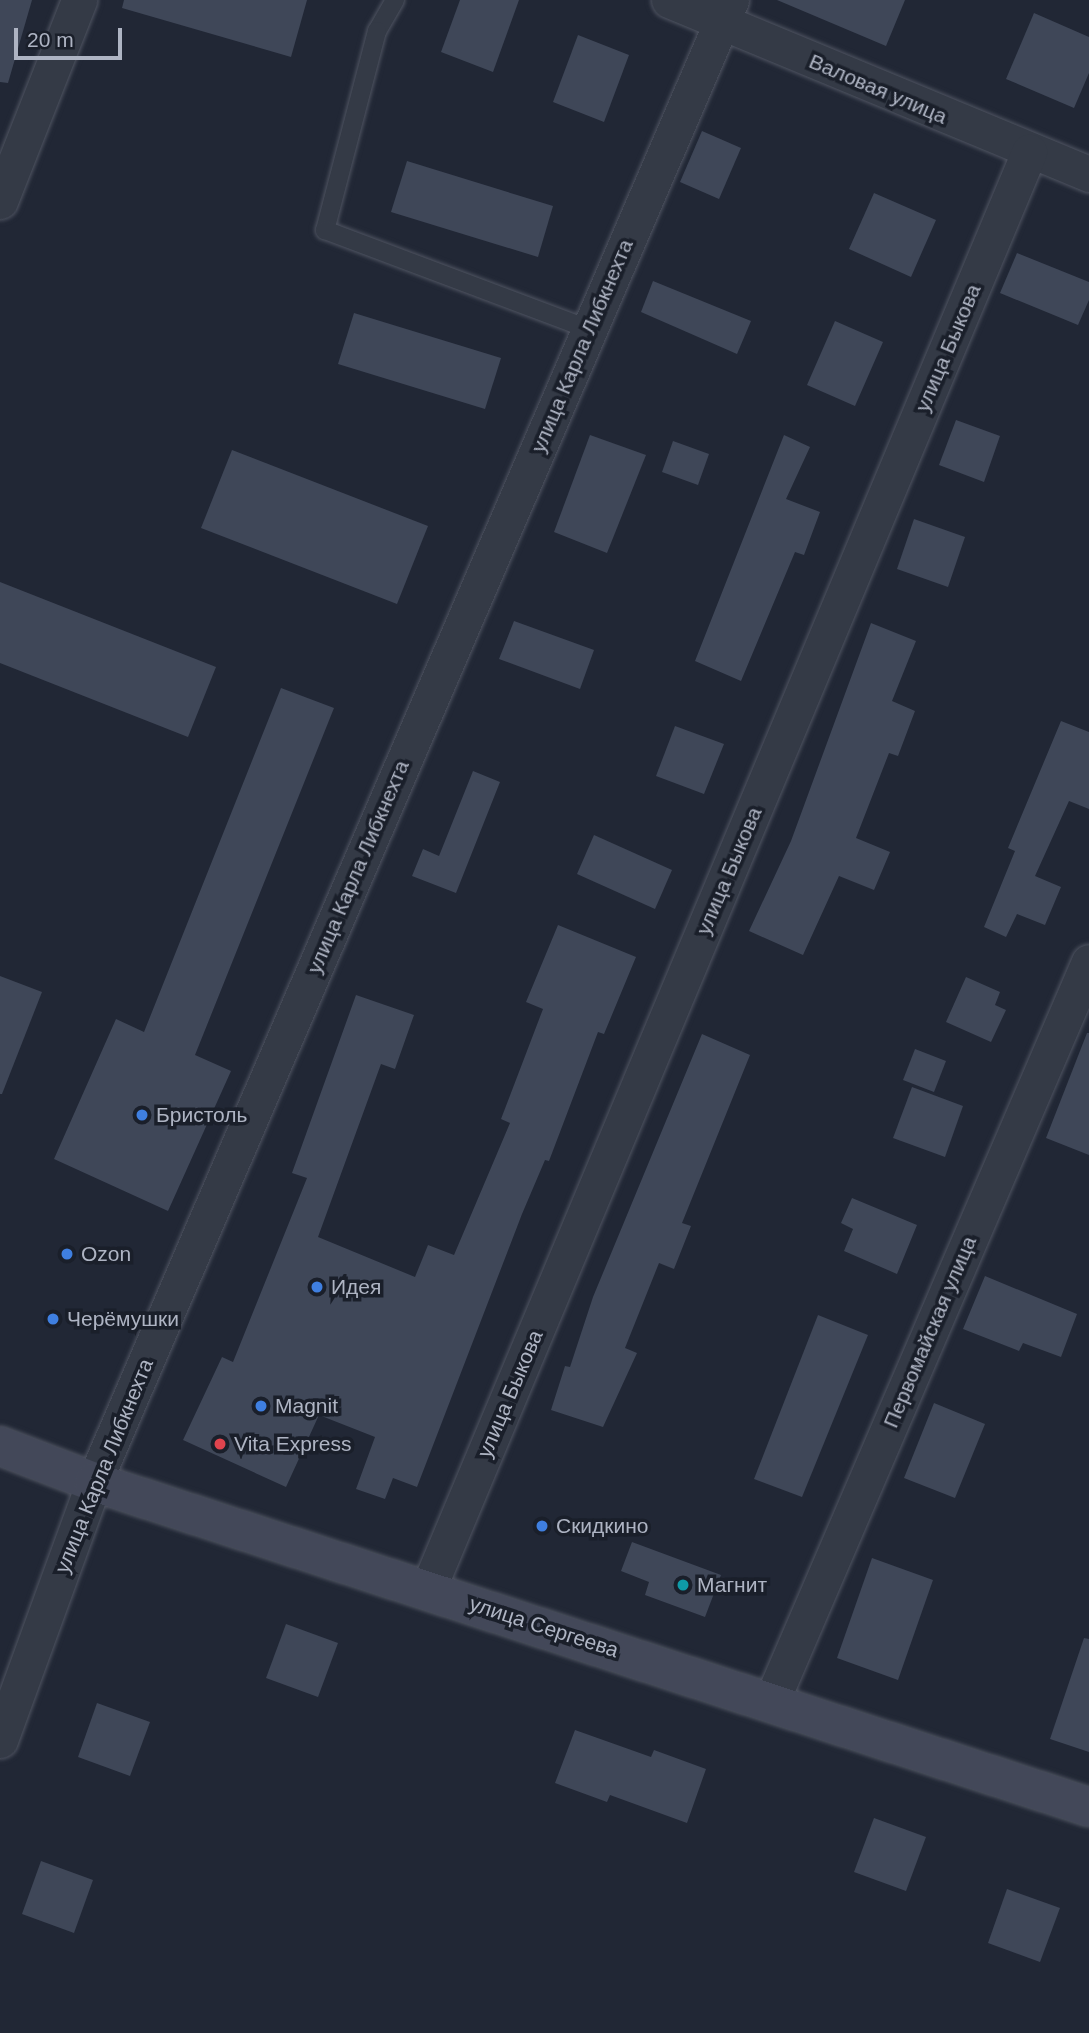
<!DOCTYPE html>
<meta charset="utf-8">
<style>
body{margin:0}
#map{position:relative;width:1089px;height:2033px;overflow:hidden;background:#212735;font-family:Helvetica,sans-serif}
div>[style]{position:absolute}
.building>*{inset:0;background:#3f4758}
.roads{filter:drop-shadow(0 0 2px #4f5461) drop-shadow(0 0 2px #4f5461)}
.lane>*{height:18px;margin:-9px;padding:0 9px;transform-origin:9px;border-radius:9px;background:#343a46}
.street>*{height:35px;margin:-17.5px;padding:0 17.5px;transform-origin:17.5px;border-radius:17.5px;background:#343a46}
.secondary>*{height:38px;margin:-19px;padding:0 19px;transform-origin:19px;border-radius:19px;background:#434859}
.dots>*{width:19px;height:19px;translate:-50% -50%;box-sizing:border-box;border:4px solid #1a1f2a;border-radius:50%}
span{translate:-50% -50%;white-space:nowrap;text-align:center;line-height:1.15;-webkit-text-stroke:7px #1a1f2a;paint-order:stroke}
.street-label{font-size:21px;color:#aeb4c3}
.poi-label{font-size:21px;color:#aeb4c3}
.left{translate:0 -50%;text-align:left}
.scale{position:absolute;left:14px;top:28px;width:108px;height:32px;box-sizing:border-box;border:4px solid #aeb4c3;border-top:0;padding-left:9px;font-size:21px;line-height:24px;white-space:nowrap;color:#aeb4c3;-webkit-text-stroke:5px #1a1f2a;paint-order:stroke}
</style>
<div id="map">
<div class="building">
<i style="clip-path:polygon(0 0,32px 0,8px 83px,0 82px)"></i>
<i style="clip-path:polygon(124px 0,307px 0,291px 57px,122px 8px)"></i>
<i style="clip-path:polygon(460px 0,519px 0,493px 72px,441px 52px)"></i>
<i style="clip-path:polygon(777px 0,905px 0,886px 46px)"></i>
<i style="clip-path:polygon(1034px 13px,1089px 37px,1089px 73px,1074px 108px,1006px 79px)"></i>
<i style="clip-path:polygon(578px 35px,629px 55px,604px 122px,553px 102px)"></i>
<i style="clip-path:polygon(702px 131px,741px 148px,719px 199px,680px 182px)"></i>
<i style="clip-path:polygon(407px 161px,553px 206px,538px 257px,391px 212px)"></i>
<i style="clip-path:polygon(874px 193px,936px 220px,911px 277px,849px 249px)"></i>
<i style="clip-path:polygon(1017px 253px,1089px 282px,1089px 300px,1078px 325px,1000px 293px)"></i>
<i style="clip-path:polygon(653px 281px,751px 321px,737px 354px,641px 312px)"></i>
<i style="clip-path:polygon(354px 313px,501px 358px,485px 409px,338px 364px)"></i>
<i style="clip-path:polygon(835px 321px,883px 342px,855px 406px,807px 385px)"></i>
<i style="clip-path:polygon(956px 420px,1000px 436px,984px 482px,939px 465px)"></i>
<i style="clip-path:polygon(590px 435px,646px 455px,607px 553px,554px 532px)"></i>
<i style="clip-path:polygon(784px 435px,810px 447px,786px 499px,820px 512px,804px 555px,795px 552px,741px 681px,695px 661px)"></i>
<i style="clip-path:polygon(673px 441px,709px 454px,698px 485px,662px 472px)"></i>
<i style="clip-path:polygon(232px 450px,428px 526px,397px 604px,201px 528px)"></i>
<i style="clip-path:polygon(914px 519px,965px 537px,948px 587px,897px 569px)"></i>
<i style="clip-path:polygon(0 582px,216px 667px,188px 737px,0 663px)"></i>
<i style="clip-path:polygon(514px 621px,594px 650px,580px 689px,499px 659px)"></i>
<i style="clip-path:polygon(871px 623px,916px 641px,892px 701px,915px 711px,898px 756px,889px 753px,856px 838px,890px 852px,874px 890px,839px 876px,803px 955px,749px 931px,791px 841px)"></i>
<i style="clip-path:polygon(281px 688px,334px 708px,195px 1055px,231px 1071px,168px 1211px,54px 1159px,116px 1019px,144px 1032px)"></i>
<i style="clip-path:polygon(1061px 721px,1089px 732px,1089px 809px,1069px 801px,1035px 876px,1061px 887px,1045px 925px,1017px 914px,1006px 937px,984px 927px,1015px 851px,1008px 848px)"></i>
<i style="clip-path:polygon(675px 726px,724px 744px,704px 794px,656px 776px)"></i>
<i style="clip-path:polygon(473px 771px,500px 782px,456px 893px,412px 876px,423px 849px,439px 856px)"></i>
<i style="clip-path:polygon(594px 835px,672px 870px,655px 909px,577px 874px)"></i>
<i style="clip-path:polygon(558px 925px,636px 957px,604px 1034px,598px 1032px,549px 1161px,545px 1160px,522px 1214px,417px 1487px,393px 1478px,385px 1499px,356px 1489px,375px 1437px,319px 1415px,286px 1487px,183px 1440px,222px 1357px,233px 1362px,307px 1178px,292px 1173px,356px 995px,414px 1015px,395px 1069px,381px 1064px,318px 1237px,415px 1277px,428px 1245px,454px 1255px,510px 1123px,501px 1119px,543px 1009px,526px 1002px)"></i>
<i style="clip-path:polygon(0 976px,42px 992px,2px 1094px,0 1094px)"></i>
<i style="clip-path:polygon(966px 977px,1000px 992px,995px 1005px,1006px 1010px,991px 1042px,946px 1022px)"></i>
<i style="clip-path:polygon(1087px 1033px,1089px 1033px,1089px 1155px,1046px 1138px)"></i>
<i style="clip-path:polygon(702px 1034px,750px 1055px,682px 1223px,691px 1226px,674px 1269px,659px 1263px,625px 1348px,637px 1353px,603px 1427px,551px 1410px,565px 1366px,570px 1367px,593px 1297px)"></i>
<i style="clip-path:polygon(915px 1049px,946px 1061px,934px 1092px,903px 1080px)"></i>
<i style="clip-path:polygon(912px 1087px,963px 1106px,945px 1157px,893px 1138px)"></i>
<i style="clip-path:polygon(852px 1198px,917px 1225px,897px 1274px,844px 1251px,853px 1229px,841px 1223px)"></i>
<i style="clip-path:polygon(985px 1276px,1077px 1314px,1061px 1357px,1023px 1343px,1019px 1351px,963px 1329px)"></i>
<i style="clip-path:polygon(818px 1315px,868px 1335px,802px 1497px,754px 1479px)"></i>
<i style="clip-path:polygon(934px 1403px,985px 1424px,955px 1498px,904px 1478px)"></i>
<i style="clip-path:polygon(632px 1542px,721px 1575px,705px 1617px,645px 1595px,649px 1582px,621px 1571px)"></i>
<i style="clip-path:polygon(872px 1558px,933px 1580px,898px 1680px,837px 1658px)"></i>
<i style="clip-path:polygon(286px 1624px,338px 1643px,318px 1697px,266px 1678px)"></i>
<i style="clip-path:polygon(1084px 1638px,1089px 1639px,1089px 1752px,1050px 1739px)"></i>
<i style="clip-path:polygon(97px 1703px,150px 1722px,130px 1776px,78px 1757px)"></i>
<i style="clip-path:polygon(575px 1730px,651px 1757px,654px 1750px,706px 1769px,687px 1823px,610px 1795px,607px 1802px,555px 1783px)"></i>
<i style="clip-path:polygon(874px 1818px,926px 1837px,906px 1891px,854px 1872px)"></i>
<i style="clip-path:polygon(41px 1861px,93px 1880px,74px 1933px,22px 1914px)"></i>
<i style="clip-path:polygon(1007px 1889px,1060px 1908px,1040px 1962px,988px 1943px)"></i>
</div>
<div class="roads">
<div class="lane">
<i style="left:395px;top:0;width:36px;rotate:120deg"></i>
<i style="left:377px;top:31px;width:206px;rotate:104.6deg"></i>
<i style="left:325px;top:230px;width:282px;rotate:20.6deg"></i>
</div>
<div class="street">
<i style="left:669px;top:0;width:455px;rotate:22.5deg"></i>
<i style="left:0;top:201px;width:216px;rotate:-68.5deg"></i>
<i style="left:428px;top:1589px;width:1558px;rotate:-67.3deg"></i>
<i style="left:771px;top:1702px;width:805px;rotate:-66.75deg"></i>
<i style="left:0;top:1740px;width:275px;rotate:-70deg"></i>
<i style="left:94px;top:1482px;width:1613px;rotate:-66.74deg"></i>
</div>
<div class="secondary">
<i style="left:0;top:1446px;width:101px;rotate:21deg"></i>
<i style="left:94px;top:1482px;width:1047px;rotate:18.09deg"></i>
</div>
</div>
<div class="dots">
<i style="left:142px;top:1115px;background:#3f7fe0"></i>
<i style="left:67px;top:1254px;background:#3f7fe0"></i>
<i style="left:317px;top:1287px;background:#3f7fe0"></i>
<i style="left:53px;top:1319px;background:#3f7fe0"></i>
<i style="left:261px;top:1406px;background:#3f7fe0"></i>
<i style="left:220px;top:1444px;background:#e0444e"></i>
<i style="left:542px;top:1526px;background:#3f7fe0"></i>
<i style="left:683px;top:1585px;background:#0f9aa8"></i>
</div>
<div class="street-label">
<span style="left:878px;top:89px;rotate:23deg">Валовая улица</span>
<span style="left:582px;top:346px;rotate:-67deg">улица Карла Либкнехта</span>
<span style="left:948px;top:348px;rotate:-67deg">улица Быкова</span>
<span style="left:358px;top:867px;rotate:-67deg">улица Карла Либкнехта</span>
<span style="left:729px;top:871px;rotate:-67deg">улица Быкова</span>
<span style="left:930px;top:1332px;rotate:-67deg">Первомайская улица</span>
<span style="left:510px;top:1394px;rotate:-67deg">улица Быкова</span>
<span style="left:104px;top:1466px;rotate:-68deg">улица Карла Либкнехта</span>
<span style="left:544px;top:1627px;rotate:18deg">улица Сергеева</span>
</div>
<div class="poi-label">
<span class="left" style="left:156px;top:1115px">Бристоль</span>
<span class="left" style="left:81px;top:1254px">Ozon</span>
<span class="left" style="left:331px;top:1287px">Идея</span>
<span class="left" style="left:67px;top:1319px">Черёмушки</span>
<span class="left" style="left:275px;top:1406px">Magnit</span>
<span class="left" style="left:234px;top:1444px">Vita Express</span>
<span class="left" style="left:556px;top:1526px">Скидкино</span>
<span class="left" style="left:697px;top:1585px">Магнит</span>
</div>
<div class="scale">20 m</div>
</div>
